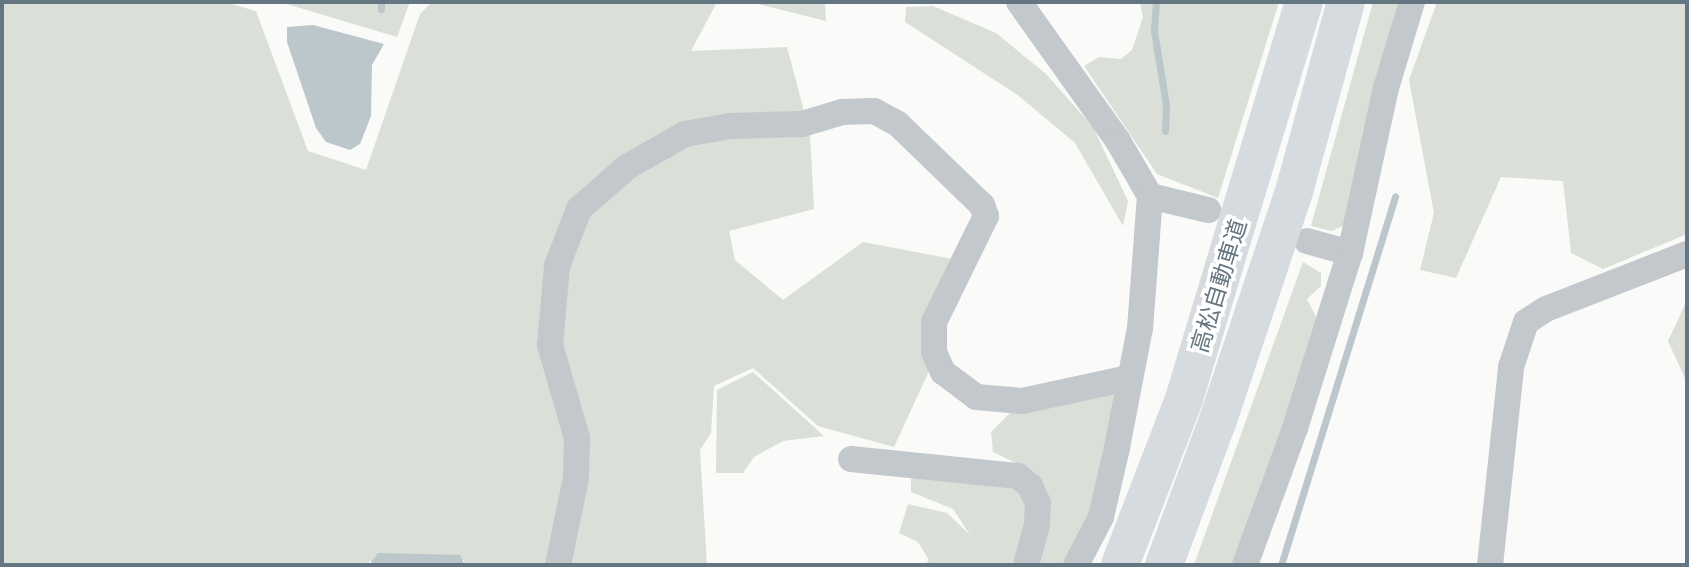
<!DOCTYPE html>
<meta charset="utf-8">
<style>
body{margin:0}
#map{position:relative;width:1689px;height:567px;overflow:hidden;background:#fafaf8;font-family:Quicksand,"Noto Sans JP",sans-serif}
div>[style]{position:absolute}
.green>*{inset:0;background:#dadfd7}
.water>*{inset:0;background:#bbc7cb}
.stream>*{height:7px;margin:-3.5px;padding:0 3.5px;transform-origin:3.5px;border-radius:3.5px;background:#bbc7cb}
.street>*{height:26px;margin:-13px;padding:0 13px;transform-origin:13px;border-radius:13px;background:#c3c8cc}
.highway>*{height:38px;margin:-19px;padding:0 19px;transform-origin:19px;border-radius:19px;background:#d6dbdf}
span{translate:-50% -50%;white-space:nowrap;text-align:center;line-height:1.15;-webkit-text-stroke:7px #fff;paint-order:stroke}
.street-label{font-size:23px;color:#657683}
.frame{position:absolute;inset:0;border:4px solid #657683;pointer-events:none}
</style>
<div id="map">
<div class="green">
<i style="clip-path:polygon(2px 2px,224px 2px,256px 11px,308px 151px,366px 170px,420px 14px,432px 2px,717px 2px,691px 51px,787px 47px,810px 134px,814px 209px,729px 231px,735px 260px,783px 300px,863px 242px,958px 260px,929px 371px,894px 447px,818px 426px,753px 368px,714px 386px,711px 433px,700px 450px,707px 565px,465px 565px,464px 560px,369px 561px,369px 565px,2px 565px)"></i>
<i style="clip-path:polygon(280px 2px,410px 2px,397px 37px)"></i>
<i style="clip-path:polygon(750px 2px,825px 2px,826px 21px)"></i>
<i style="clip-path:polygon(1140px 2px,1279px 2px,1218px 198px,1157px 174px,1084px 66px,1099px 57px,1121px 59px,1132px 50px,1143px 17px)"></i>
<i style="clip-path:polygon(1373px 2px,1398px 2px,1349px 223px,1332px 231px,1311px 226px)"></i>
<i style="clip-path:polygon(1437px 2px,1687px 2px,1687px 234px,1603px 269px,1571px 253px,1563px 181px,1501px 177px,1456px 278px,1420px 270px,1434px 213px,1409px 80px)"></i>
<i style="clip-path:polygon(933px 6px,996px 33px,1046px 74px,1093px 127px,1128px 201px,1123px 226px,1075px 143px,1019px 96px,905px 22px,906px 7px)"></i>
<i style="clip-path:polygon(1303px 262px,1321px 273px,1321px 286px,1307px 299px,1316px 317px,1278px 442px,1233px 565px,1194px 565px)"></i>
<i style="clip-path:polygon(1687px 300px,1687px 383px,1668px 341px)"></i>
<i style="clip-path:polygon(753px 372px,824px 436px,783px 441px,754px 457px,743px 473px,716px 473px,717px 390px)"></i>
<i style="clip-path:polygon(1111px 387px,1116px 407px,1088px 525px,1064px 565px,1037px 565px,1022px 466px,993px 452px,991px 432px,1012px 411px)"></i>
<i style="clip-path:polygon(921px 475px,1003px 481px,1018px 490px,1032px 512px,1024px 549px,1010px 565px,925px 565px,929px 560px,918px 542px,899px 533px,908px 504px,947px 513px,970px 535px,953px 509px,911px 492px,911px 479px)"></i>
</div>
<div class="water">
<i style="clip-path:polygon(313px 25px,384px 44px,372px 65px,371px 116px,360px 144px,350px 150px,326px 142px,316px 128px,287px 42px,287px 27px)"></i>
<i style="clip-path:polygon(378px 553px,460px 555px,465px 565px,369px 565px)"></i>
</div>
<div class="stream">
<i style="left:1156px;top:2px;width:29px;rotate:94deg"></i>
<i style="left:1154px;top:31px;width:75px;rotate:80.8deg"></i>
<i style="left:1166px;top:105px;width:26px;rotate:92deg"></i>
<i style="left:381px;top:9px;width:7px;rotate:-90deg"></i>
<i style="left:1281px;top:565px;width:386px;rotate:-72.8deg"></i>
</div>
<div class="street">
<i style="left:1019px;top:2px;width:171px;rotate:54.5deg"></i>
<i style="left:1118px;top:141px;width:64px;rotate:59.8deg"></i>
<i style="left:1150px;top:196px;width:132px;rotate:94.3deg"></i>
<i style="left:1140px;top:328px;width:122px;rotate:100.9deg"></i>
<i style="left:1117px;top:448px;width:71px;rotate:103.1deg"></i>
<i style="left:1101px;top:517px;width:54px;rotate:117.5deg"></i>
<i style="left:1150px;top:196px;width:60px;rotate:13.6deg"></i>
<i style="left:1307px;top:241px;width:45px;rotate:15.6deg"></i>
<i style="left:851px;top:459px;width:168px;rotate:5.8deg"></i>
<i style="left:1018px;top:476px;width:16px;rotate:40deg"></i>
<i style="left:1030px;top:486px;width:19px;rotate:65deg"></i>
<i style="left:1038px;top:503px;width:22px;rotate:93deg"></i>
<i style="left:1037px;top:525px;width:41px;rotate:105.4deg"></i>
<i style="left:558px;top:565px;width:89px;rotate:-78.3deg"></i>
<i style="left:576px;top:478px;width:40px;rotate:-88.6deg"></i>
<i style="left:577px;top:438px;width:97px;rotate:-106.2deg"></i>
<i style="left:550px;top:345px;width:79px;rotate:-84.9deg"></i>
<i style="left:557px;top:266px;width:61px;rotate:-68.9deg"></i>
<i style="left:579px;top:209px;width:64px;rotate:-41.2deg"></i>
<i style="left:627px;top:167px;width:67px;rotate:-29.6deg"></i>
<i style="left:685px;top:134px;width:46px;rotate:-10.1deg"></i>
<i style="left:730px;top:126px;width:72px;rotate:-1.6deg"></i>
<i style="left:802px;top:124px;width:42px;rotate:-16.7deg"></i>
<i style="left:842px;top:112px;width:32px;rotate:-2deg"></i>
<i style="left:874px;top:111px;width:27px;rotate:28deg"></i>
<i style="left:898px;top:124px;width:117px;rotate:44deg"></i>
<i style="left:982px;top:205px;width:12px;rotate:70deg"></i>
<i style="left:986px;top:216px;width:118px;rotate:116.1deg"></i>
<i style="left:934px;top:322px;width:30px;rotate:90deg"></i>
<i style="left:934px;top:352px;width:22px;rotate:66deg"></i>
<i style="left:943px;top:372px;width:41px;rotate:37.1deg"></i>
<i style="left:976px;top:397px;width:46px;rotate:5deg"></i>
<i style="left:1022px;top:401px;width:108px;rotate:-12.2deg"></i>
<i style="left:1245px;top:565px;width:146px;rotate:-69.9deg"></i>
<i style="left:1295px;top:428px;width:183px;rotate:-72.6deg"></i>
<i style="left:1350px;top:253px;width:169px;rotate:-77.7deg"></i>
<i style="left:1386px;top:88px;width:90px;rotate:-73.2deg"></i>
<i style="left:1490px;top:565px;width:199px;rotate:-83.9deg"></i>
<i style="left:1511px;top:367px;width:47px;rotate:-71.6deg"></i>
<i style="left:1526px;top:322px;width:24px;rotate:-33deg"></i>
<i style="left:1546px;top:309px;width:151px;rotate:-21.3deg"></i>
</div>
<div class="highway">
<i style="left:1120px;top:565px;width:178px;rotate:-68.9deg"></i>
<i style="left:1184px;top:399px;width:415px;rotate:-73.2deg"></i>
<i style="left:1164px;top:565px;width:155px;rotate:-69.6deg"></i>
<i style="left:1218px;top:420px;width:244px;rotate:-71.6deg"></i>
<i style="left:1295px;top:188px;width:193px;rotate:-74.7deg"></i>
</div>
<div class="street-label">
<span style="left:1219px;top:286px;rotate:-73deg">高松自動車道</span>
</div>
<div class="frame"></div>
</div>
